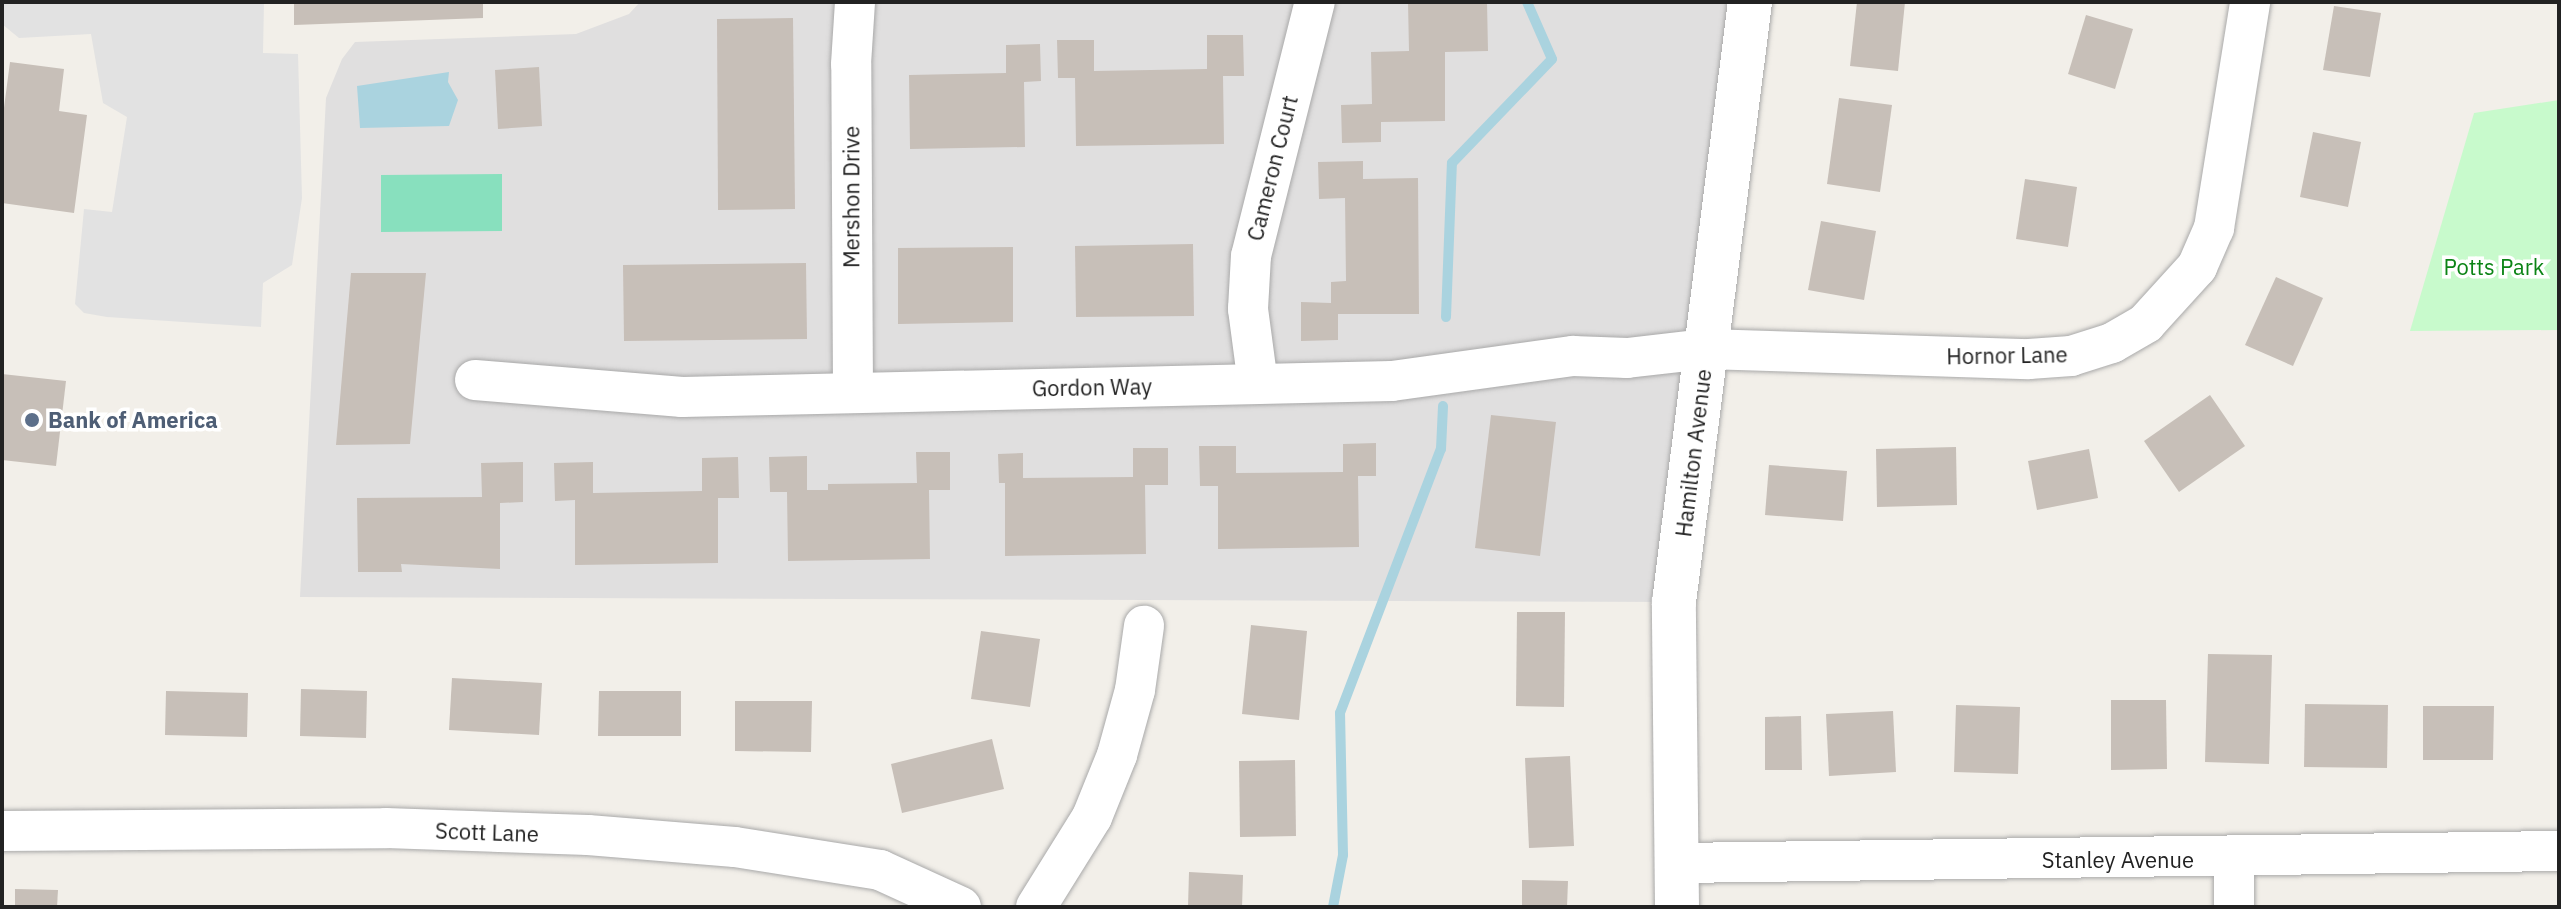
<!DOCTYPE html>
<style>
body{margin:0}
#map{position:relative;width:2561px;height:909px;overflow:hidden;background:#f2efe9;font-family:"IBM Plex Sans",sans-serif}
div>[style]{position:absolute}
.residential>*{inset:0;background:#e0dfdf}
.park>*{inset:0;background:#c8facc}
.pitch>*{inset:0;background:#88e0be}
.parking>*{inset:0;background:#e2e2e2}
.water>*{inset:0;background:#aad3df}
.stream>*{height:10px;margin:-5px;padding:0 5px;transform-origin:5px;border-radius:5px;background:#aad3df}
.building>*{inset:0;background:#c7bfb8}
.roads{filter:drop-shadow(0 0 2px #a9a9a9) drop-shadow(0 0 2px #a9a9a9)}
.minor>*{height:40px;margin:-20px;padding:0 20px;transform-origin:20px;border-radius:20px;background:#fff}
.tertiary>*{height:44px;margin:-22px;padding:0 22px;transform-origin:22px;border-radius:22px;background:#fff}
.dots>*{width:22px;height:22px;translate:-50% -50%;box-sizing:border-box;border:4px solid #fff;border-radius:50%}
span{translate:-50% -50%;white-space:nowrap;text-align:center;line-height:1.15;-webkit-text-stroke:7px #fff;paint-order:stroke}
.street-label{font-size:22px;color:#222}
.park-label{font-size:22px;color:#0c8416}
.service-label{font-size:22px;color:#4e5e75;font-weight:700}
.left{translate:0 -50%;text-align:left}
.frame{position:absolute;inset:0;border:4px solid #222;pointer-events:none}
</style>
<div id="map">
<div class="residential">
<i style="clip-path:polygon(640px 2px,1755px 2px,1674px 602px,300px 597px,326px 98px,342px 59px,355px 42px,576px 34px,629px 14px)"></i>
</div>
<div class="park">
<i style="clip-path:polygon(2559px 100px,2559px 330px,2410px 331px,2474px 113px)"></i>
</div>
<div class="pitch">
<i style="clip-path:polygon(502px 174px,502px 231px,381px 232px,381px 175px)"></i>
</div>
<div class="parking">
<i style="clip-path:polygon(2px 2px,264px 2px,263px 53px,298px 54px,302px 198px,292px 265px,263px 283px,261px 327px,107px 317px,84px 313px,75px 304px,84px 209px,112px 212px,127px 117px,103px 103px,91px 34px,19px 38px,2px 24px)"></i>
</div>
<div class="water">
<i style="clip-path:polygon(449px 72px,448px 82px,458px 100px,449px 126px,360px 128px,357px 86px)"></i>
</div>
<div class="stream">
<i style="left:1446px;top:317px;width:154px;rotate:-87.8deg"></i>
<i style="left:1452px;top:163px;width:144px;rotate:-46.1deg"></i>
<i style="left:1552px;top:59px;width:62px;rotate:-113.7deg"></i>
<i style="left:1333px;top:907px;width:53px;rotate:-79.1deg"></i>
<i style="left:1343px;top:855px;width:142px;rotate:-91.2deg"></i>
<i style="left:1340px;top:713px;width:283px;rotate:-69.1deg"></i>
<i style="left:1441px;top:449px;width:43px;rotate:-87.3deg"></i>
</div>
<div class="building">
<i style="clip-path:polygon(294px 2px,483px 2px,483px 18px,294px 25px)"></i>
<i style="clip-path:polygon(1408px 2px,1487px 2px,1488px 51px,1445px 52px,1445px 121px,1381px 122px,1381px 142px,1342px 143px,1341px 105px,1372px 104px,1371px 52px,1409px 51px)"></i>
<i style="clip-path:polygon(1857px 2px,1905px 2px,1898px 71px,1850px 66px)"></i>
<i style="clip-path:polygon(2334px 6px,2381px 13px,2370px 77px,2323px 70px)"></i>
<i style="clip-path:polygon(2086px 15px,2133px 29px,2115px 89px,2068px 74px)"></i>
<i style="clip-path:polygon(793px 18px,795px 209px,718px 210px,717px 19px)"></i>
<i style="clip-path:polygon(1207px 35px,1243px 35px,1244px 76px,1223px 76px,1224px 144px,1076px 146px,1075px 78px,1058px 78px,1057px 40px,1094px 40px,1094px 71px,1207px 69px)"></i>
<i style="clip-path:polygon(1040px 44px,1041px 81px,1024px 82px,1025px 147px,910px 149px,909px 75px,1006px 73px,1006px 45px)"></i>
<i style="clip-path:polygon(10px 62px,64px 69px,59px 111px,87px 115px,74px 213px,2px 203px,2px 123px)"></i>
<i style="clip-path:polygon(539px 67px,542px 126px,498px 129px,495px 70px)"></i>
<i style="clip-path:polygon(1839px 98px,1892px 105px,1880px 192px,1827px 184px)"></i>
<i style="clip-path:polygon(2313px 132px,2361px 142px,2348px 207px,2300px 197px)"></i>
<i style="clip-path:polygon(1363px 161px,1363px 179px,1418px 178px,1419px 314px,1338px 314px,1338px 340px,1301px 341px,1301px 302px,1331px 303px,1331px 282px,1346px 281px,1345px 198px,1319px 199px,1318px 162px)"></i>
<i style="clip-path:polygon(2025px 179px,2077px 187px,2068px 247px,2016px 239px)"></i>
<i style="clip-path:polygon(1821px 221px,1876px 231px,1864px 300px,1808px 290px)"></i>
<i style="clip-path:polygon(1193px 244px,1194px 316px,1076px 317px,1075px 246px)"></i>
<i style="clip-path:polygon(1013px 247px,1013px 322px,898px 324px,898px 248px)"></i>
<i style="clip-path:polygon(806px 263px,807px 339px,624px 341px,623px 265px)"></i>
<i style="clip-path:polygon(351px 273px,426px 273px,410px 444px,336px 445px)"></i>
<i style="clip-path:polygon(2276px 277px,2323px 298px,2293px 366px,2245px 345px)"></i>
<i style="clip-path:polygon(2px 374px,66px 381px,56px 466px,2px 460px)"></i>
<i style="clip-path:polygon(2210px 395px,2245px 446px,2179px 492px,2144px 441px)"></i>
<i style="clip-path:polygon(1491px 415px,1556px 422px,1540px 556px,1475px 548px)"></i>
<i style="clip-path:polygon(1376px 443px,1376px 476px,1358px 476px,1359px 547px,1218px 549px,1218px 486px,1200px 486px,1199px 446px,1236px 446px,1236px 473px,1343px 472px,1343px 444px)"></i>
<i style="clip-path:polygon(1956px 447px,1957px 505px,1877px 507px,1876px 449px)"></i>
<i style="clip-path:polygon(1133px 448px,1168px 448px,1168px 485px,1145px 485px,1146px 554px,1005px 556px,1005px 483px,999px 483px,998px 454px,1023px 453px,1023px 478px,1133px 477px)"></i>
<i style="clip-path:polygon(2089px 449px,2098px 498px,2037px 510px,2028px 461px)"></i>
<i style="clip-path:polygon(916px 452px,950px 452px,950px 490px,929px 490px,930px 559px,788px 561px,787px 492px,770px 492px,769px 457px,807px 456px,807px 490px,828px 490px,828px 484px,917px 483px)"></i>
<i style="clip-path:polygon(738px 457px,739px 498px,718px 498px,718px 563px,575px 565px,575px 500px,555px 501px,554px 463px,593px 462px,593px 493px,702px 491px,702px 458px)"></i>
<i style="clip-path:polygon(523px 462px,523px 502px,500px 503px,500px 569px,401px 564px,402px 572px,358px 572px,357px 498px,482px 497px,481px 463px)"></i>
<i style="clip-path:polygon(1769px 465px,1847px 471px,1843px 521px,1765px 515px)"></i>
<i style="clip-path:polygon(1517px 612px,1565px 612px,1564px 707px,1516px 706px)"></i>
<i style="clip-path:polygon(1251px 625px,1307px 631px,1299px 720px,1242px 714px)"></i>
<i style="clip-path:polygon(981px 631px,1040px 639px,1030px 707px,971px 699px)"></i>
<i style="clip-path:polygon(2208px 654px,2272px 655px,2269px 764px,2205px 762px)"></i>
<i style="clip-path:polygon(452px 678px,542px 683px,539px 735px,449px 730px)"></i>
<i style="clip-path:polygon(301px 689px,367px 691px,366px 738px,300px 736px)"></i>
<i style="clip-path:polygon(166px 691px,248px 693px,247px 737px,165px 735px)"></i>
<i style="clip-path:polygon(599px 691px,681px 691px,681px 736px,598px 736px)"></i>
<i style="clip-path:polygon(2111px 700px,2166px 700px,2167px 769px,2111px 770px)"></i>
<i style="clip-path:polygon(735px 701px,812px 701px,811px 752px,735px 751px)"></i>
<i style="clip-path:polygon(2305px 704px,2388px 705px,2387px 768px,2304px 767px)"></i>
<i style="clip-path:polygon(1956px 705px,2020px 707px,2018px 774px,1954px 772px)"></i>
<i style="clip-path:polygon(2423px 706px,2494px 706px,2493px 760px,2423px 760px)"></i>
<i style="clip-path:polygon(1893px 711px,1896px 772px,1829px 776px,1826px 714px)"></i>
<i style="clip-path:polygon(1801px 716px,1802px 770px,1765px 770px,1765px 717px)"></i>
<i style="clip-path:polygon(992px 739px,1004px 789px,902px 813px,891px 764px)"></i>
<i style="clip-path:polygon(1570px 756px,1574px 846px,1529px 848px,1525px 758px)"></i>
<i style="clip-path:polygon(1295px 760px,1296px 836px,1240px 837px,1239px 761px)"></i>
<i style="clip-path:polygon(1189px 872px,1243px 875px,1242px 907px,1188px 907px)"></i>
<i style="clip-path:polygon(1522px 880px,1568px 881px,1567px 907px,1522px 907px)"></i>
<i style="clip-path:polygon(15px 889px,58px 890px,57px 907px,15px 907px)"></i>
</div>
<div class="roads">
<div class="minor">
<i style="left:475px;top:380px;width:208px;rotate:4.7deg"></i>
<i style="left:682px;top:397px;width:710px;rotate:-1.29deg"></i>
<i style="left:1392px;top:381px;width:183px;rotate:-7.9deg"></i>
<i style="left:1573px;top:356px;width:54px;rotate:2.1deg"></i>
<i style="left:1627px;top:358px;width:80px;rotate:-6.5deg"></i>
<i style="left:1706px;top:349px;width:323px;rotate:1.8deg"></i>
<i style="left:2029px;top:359px;width:42px;rotate:-4.1deg"></i>
<i style="left:2071px;top:356px;width:43px;rotate:-17.6deg"></i>
<i style="left:2112px;top:343px;width:39px;rotate:-30deg"></i>
<i style="left:2146px;top:323px;width:76px;rotate:-47.7deg"></i>
<i style="left:2197px;top:267px;width:43px;rotate:-66.4deg"></i>
<i style="left:2214px;top:228px;width:229px;rotate:-80.9deg"></i>
<i style="left:1258px;top:384px;width:76px;rotate:-97.6deg"></i>
<i style="left:1248px;top:309px;width:53px;rotate:-86.8deg"></i>
<i style="left:1251px;top:256px;width:262px;rotate:-75.9deg"></i>
<i style="left:853px;top:392px;width:328px;rotate:-90.3deg"></i>
<i style="left:851px;top:64px;width:62px;rotate:-86.3deg"></i>
<i style="left:2px;top:831px;width:384px;rotate:-0.4deg"></i>
<i style="left:386px;top:828px;width:202px;rotate:2deg"></i>
<i style="left:588px;top:835px;width:147px;rotate:4.7deg"></i>
<i style="left:735px;top:847px;width:147px;rotate:9deg"></i>
<i style="left:880px;top:870px;width:89px;rotate:24.6deg"></i>
<i style="left:2234px;top:859px;width:48px;rotate:90deg"></i>
<i style="left:1677px;top:863px;width:882px;rotate:-0.78deg"></i>
<i style="left:1036px;top:907px;width:106px;rotate:-58.1deg"></i>
<i style="left:1092px;top:817px;width:67px;rotate:-68deg"></i>
<i style="left:1117px;top:755px;width:67px;rotate:-74.5deg"></i>
<i style="left:1135px;top:690px;width:65px;rotate:-82deg"></i>
</div>
<div class="tertiary">
<i style="left:1677px;top:907px;width:305px;rotate:-90.6deg"></i>
<i style="left:1674px;top:602px;width:605px;rotate:-82.78deg"></i>
</div>
</div>
<div class="dots">
<i style="left:32px;top:420px;background:#5c6f8a"></i>
</div>
<div class="street-label">
<span style="left:1272px;top:168px;rotate:-76deg">Cameron Court</span>
<span style="left:851px;top:197px;rotate:-90deg">Mershon Drive</span>
<span style="left:2007px;top:355px;rotate:-1deg">Hornor Lane</span>
<span style="left:1092px;top:387px;rotate:-1deg">Gordon Way</span>
<span style="left:1693px;top:453px;rotate:-83deg">Hamilton Avenue</span>
<span style="left:487px;top:832px;rotate:2deg">Scott Lane</span>
<span style="left:2118px;top:860px">Stanley Avenue</span>
</div>
<div class="park-label">
<span style="left:2494px;top:267px">Potts Park</span>
</div>
<div class="service-label">
<span class="left" style="left:48px;top:420px">Bank of America</span>
</div>
<div class="frame"></div>
</div>
